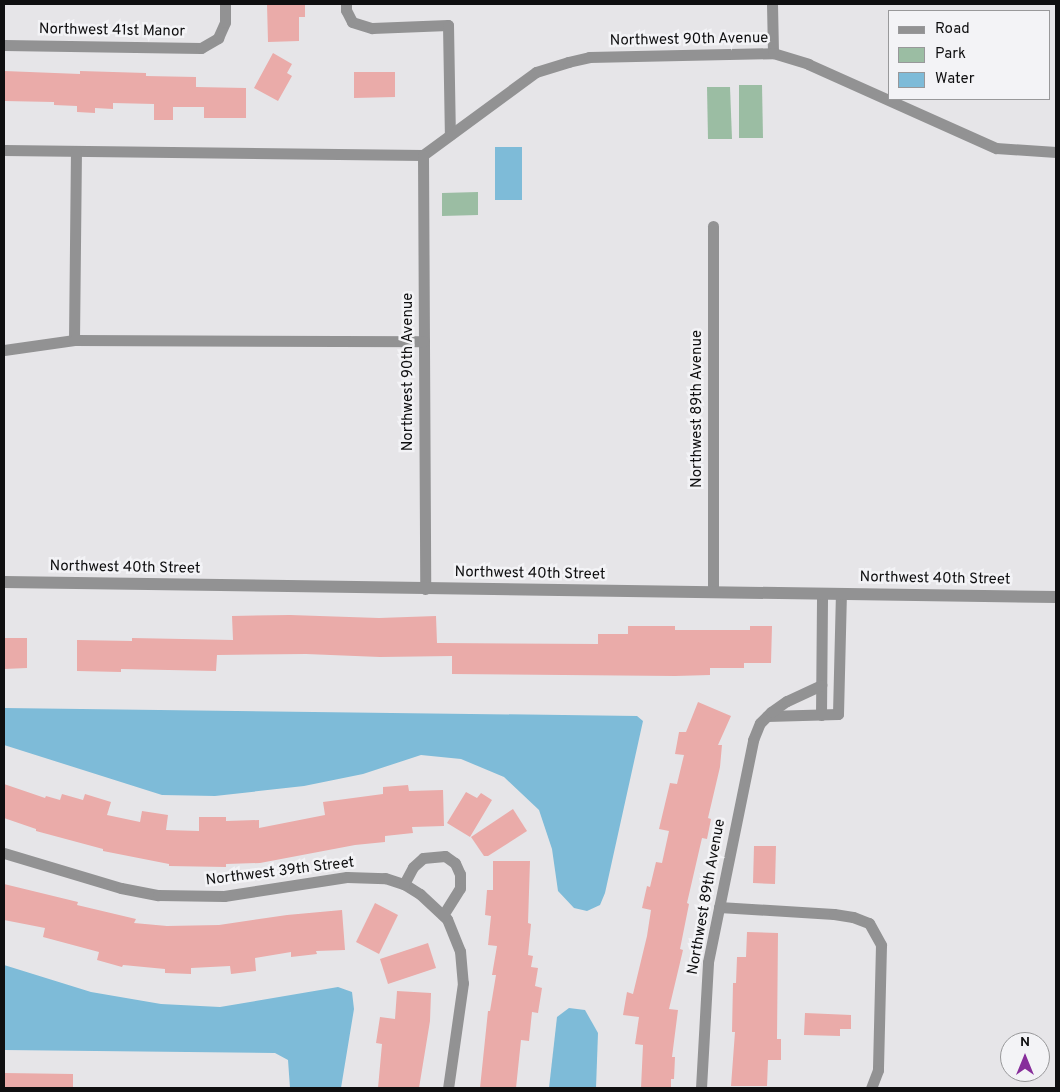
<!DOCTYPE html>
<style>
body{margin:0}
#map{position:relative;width:1060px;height:1092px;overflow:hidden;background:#e6e5e8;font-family:Overpass,sans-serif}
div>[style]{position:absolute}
.green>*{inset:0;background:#9bbda3}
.water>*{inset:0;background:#7ebbd8}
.building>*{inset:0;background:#eaaba9}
.minor>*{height:11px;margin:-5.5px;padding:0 5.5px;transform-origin:5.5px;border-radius:5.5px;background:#929293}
.tertiary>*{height:12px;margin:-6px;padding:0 6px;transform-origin:6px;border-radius:6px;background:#929293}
span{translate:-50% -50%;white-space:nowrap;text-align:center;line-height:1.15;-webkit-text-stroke:5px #f3f3f6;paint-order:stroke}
.street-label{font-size:15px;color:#0f0f10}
.frame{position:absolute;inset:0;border:5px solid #0f0f10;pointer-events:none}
.legend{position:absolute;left:888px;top:10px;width:162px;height:90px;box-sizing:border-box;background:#f3f3f6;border:1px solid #98989a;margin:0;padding:6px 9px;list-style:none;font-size:15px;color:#0f0f10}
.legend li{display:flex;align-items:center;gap:10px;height:25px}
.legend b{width:25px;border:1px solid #98989a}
.north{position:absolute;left:1000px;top:1032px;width:50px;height:50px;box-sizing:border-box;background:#f3f3f6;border:1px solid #98989a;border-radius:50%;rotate:0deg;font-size:14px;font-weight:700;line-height:20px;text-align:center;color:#0f0f10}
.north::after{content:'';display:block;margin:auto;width:18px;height:22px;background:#872e9b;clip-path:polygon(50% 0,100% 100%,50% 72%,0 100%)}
</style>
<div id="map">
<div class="green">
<i style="clip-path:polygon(739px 85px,762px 85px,763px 138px,739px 138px)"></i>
<i style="clip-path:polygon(730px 87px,732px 139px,708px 139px,707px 87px)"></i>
<i style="clip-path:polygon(478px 192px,478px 215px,442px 216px,442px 193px)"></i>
</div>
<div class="water">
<i style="clip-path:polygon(495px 147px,522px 147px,522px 200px,495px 200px)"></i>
<i style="clip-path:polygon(4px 708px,637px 716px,643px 721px,605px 893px,600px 905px,587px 911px,574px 908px,558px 891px,552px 849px,539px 810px,504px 777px,461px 759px,421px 755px,363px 774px,304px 786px,215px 796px,162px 795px,4px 745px)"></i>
<i style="clip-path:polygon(4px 965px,91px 992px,161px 1004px,220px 1007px,338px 987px,352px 992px,354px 1009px,341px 1088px,290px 1088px,288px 1060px,275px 1053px,4px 1050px)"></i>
<i style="clip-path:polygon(569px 1008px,585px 1010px,598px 1033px,596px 1088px,549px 1088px,557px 1017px)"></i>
</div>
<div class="building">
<i style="clip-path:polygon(267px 4px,305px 4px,305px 17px,299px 17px,299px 41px,268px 42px)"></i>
<i style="clip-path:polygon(273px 53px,292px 64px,287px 73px,292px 76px,278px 101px,254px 88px)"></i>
<i style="clip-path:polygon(4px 71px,80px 74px,80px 71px,146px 73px,146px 76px,196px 77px,196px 87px,246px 88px,246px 118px,204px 118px,204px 107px,173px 107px,173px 120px,154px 120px,154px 104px,113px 103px,113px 109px,95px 108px,95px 113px,77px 112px,77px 106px,54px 105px,54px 102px,4px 101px)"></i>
<i style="clip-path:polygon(354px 72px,395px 72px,395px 97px,354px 98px)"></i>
<i style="clip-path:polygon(290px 615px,379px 618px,436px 616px,437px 643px,598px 644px,598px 634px,628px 634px,628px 626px,675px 626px,675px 630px,750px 630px,750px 626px,772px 626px,771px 663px,744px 663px,744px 668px,710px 668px,710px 675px,675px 676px,452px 674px,452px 656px,380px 657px,306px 654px,217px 655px,216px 671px,121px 669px,121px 672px,77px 671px,77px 640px,132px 641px,132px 638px,233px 640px,232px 616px)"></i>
<i style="clip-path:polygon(4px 638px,27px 638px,27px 668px,4px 669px)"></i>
<i style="clip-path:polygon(698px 702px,731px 716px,718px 745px,722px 745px,720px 767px,708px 818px,711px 819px,707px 839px,702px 838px,687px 903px,689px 904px,680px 949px,683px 950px,669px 1009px,678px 1010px,672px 1057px,675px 1057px,674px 1079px,671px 1079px,671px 1088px,641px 1088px,643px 1045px,635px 1044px,639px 1017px,623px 1015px,627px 992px,633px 994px,647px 936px,651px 910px,642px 908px,647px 886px,650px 887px,656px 862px,662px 863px,669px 831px,659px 829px,670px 783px,677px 784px,684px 755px,675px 754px,679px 732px,686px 732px)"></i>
<i style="clip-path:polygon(4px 784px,45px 798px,46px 796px,60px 800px,62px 794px,83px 800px,85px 794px,111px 802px,107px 815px,140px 822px,142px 811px,168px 815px,166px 830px,199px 831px,199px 817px,226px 817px,226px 821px,259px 820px,259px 828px,325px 815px,323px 802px,383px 794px,383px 787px,408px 785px,409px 791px,443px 790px,444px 826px,412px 827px,413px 833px,385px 836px,385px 842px,355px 845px,260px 863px,226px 864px,226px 867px,169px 866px,169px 864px,103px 851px,103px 849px,36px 831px,36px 829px,4px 818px)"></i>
<i style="clip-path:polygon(466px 792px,477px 798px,481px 793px,492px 800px,470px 837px,447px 823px)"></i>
<i style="clip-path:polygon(513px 809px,527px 831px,488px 856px,484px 856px,471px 837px)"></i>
<i style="clip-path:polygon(754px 846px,776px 846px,775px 884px,753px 883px)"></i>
<i style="clip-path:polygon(493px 861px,530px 861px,528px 923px,531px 924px,528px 955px,533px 956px,531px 967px,538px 968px,535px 986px,542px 988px,538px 1013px,532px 1012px,529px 1041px,521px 1040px,516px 1088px,480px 1088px,488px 1011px,490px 1011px,496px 975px,492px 975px,497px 946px,488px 945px,491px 916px,485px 915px,487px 890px,493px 890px)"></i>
<i style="clip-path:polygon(4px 884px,78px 902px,77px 905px,136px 919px,134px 923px,167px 926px,219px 925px,287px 915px,342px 910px,345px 950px,316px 951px,317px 954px,291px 957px,291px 952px,255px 958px,256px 971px,231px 974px,230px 966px,191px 968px,191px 974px,165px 973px,165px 969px,123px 965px,122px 967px,97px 960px,99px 952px,43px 937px,45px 928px,4px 920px)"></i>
<i style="clip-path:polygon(375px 903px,398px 915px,379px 954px,356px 942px)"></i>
<i style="clip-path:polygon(747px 932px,778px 933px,777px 1039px,781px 1039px,781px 1060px,768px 1060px,767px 1086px,731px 1086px,735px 1032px,732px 1032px,733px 983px,736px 983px,737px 957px,746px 957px)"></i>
<i style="clip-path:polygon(428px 943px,436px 968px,388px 984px,380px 959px)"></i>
<i style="clip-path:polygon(397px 991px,431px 993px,430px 1021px,419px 1088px,378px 1088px,382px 1044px,376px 1043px,380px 1017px,395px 1019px)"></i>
<i style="clip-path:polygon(805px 1013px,851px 1015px,851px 1029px,840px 1029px,840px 1036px,804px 1035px)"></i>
<i style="clip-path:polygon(4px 1073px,73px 1074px,73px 1088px,4px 1088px)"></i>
</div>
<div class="minor">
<i style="left:346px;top:4px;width:6px;rotate:90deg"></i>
<i style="left:346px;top:10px;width:13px;rotate:63deg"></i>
<i style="left:352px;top:22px;width:21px;rotate:17deg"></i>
<i style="left:372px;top:28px;width:76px;rotate:-2.3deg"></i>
<i style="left:448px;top:25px;width:110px;rotate:89deg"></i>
<i style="left:772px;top:4px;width:49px;rotate:88.8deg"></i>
<i style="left:4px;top:45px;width:197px;rotate:0.9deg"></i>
<i style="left:201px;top:48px;width:20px;rotate:-30deg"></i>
<i style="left:218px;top:38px;width:17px;rotate:-66deg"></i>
<i style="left:225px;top:22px;width:18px;rotate:-90deg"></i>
<i style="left:4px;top:150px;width:419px;rotate:0.7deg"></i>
<i style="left:423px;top:155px;width:140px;rotate:-36.3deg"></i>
<i style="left:536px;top:72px;width:34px;rotate:-17deg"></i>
<i style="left:568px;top:62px;width:22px;rotate:-13deg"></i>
<i style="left:589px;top:57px;width:184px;rotate:-1.2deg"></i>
<i style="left:773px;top:53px;width:37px;rotate:17deg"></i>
<i style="left:808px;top:64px;width:206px;rotate:24.1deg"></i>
<i style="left:996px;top:148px;width:60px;rotate:3.8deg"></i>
<i style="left:423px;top:155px;width:434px;rotate:89.7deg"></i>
<i style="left:713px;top:226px;width:366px;rotate:90deg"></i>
<i style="left:74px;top:340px;width:189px;rotate:-89.4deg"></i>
<i style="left:4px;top:350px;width:71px;rotate:-8.1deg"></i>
<i style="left:74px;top:340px;width:350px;rotate:0.2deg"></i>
<i style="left:821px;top:715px;width:122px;rotate:-89.5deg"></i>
<i style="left:767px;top:716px;width:71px;rotate:-1.6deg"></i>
<i style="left:838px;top:714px;width:121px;rotate:-88.6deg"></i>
<i style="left:4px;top:853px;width:122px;rotate:16.7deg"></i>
<i style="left:121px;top:888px;width:38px;rotate:11deg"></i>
<i style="left:158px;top:895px;width:66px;rotate:0.9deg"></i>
<i style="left:224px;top:896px;width:124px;rotate:-8.8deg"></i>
<i style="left:347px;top:877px;width:38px;rotate:2deg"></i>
<i style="left:385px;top:878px;width:20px;rotate:18deg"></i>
<i style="left:404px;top:884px;width:19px;rotate:32deg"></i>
<i style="left:420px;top:894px;width:37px;rotate:43deg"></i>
<i style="left:447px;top:919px;width:35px;rotate:68deg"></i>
<i style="left:460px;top:951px;width:32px;rotate:85deg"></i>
<i style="left:463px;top:983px;width:106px;rotate:98.1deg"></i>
<i style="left:404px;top:884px;width:19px;rotate:-62deg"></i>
<i style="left:413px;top:867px;width:13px;rotate:-42deg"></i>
<i style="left:423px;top:858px;width:22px;rotate:-5deg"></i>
<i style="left:445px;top:856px;width:12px;rotate:35deg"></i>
<i style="left:455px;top:863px;width:12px;rotate:66deg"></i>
<i style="left:460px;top:874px;width:14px;rotate:90deg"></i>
<i style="left:460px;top:888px;width:32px;rotate:122deg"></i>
<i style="left:719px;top:907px;width:115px;rotate:3.5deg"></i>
<i style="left:834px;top:914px;width:19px;rotate:9deg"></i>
<i style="left:853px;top:917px;width:17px;rotate:21deg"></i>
<i style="left:869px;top:923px;width:25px;rotate:61deg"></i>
<i style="left:881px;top:945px;width:125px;rotate:91.4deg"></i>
<i style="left:878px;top:1070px;width:19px;rotate:111deg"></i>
<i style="left:701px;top:1088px;width:126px;rotate:-86.8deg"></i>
<i style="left:708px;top:962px;width:227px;rotate:-78.5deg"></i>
<i style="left:753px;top:740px;width:18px;rotate:-68deg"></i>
<i style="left:760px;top:723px;width:16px;rotate:-45deg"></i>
<i style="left:771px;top:712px;width:19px;rotate:-35deg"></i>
<i style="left:787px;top:701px;width:38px;rotate:-25deg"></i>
</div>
<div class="tertiary">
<i style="left:4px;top:582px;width:1052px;rotate:0.82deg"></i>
</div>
<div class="street-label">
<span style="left:112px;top:31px;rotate:1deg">Northwest 41st Manor</span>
<span style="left:689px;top:40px;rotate:-1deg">Northwest 90th Avenue</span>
<span style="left:409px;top:372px;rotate:-90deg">Northwest 90th Avenue</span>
<span style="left:698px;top:409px;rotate:-90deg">Northwest 89th Avenue</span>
<span style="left:125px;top:568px;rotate:1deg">Northwest 40th Street</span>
<span style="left:530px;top:574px;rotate:1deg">Northwest 40th Street</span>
<span style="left:935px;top:579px;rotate:1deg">Northwest 40th Street</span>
<span style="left:280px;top:872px;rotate:-7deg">Northwest 39th Street</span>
<span style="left:707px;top:897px;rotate:-80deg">Northwest 89th Avenue</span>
</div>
<div class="frame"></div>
<ul class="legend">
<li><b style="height:6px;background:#929293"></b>Road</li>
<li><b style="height:14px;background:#9bbda3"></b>Park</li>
<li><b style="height:14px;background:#7ebbd8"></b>Water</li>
</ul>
<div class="north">N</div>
</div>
